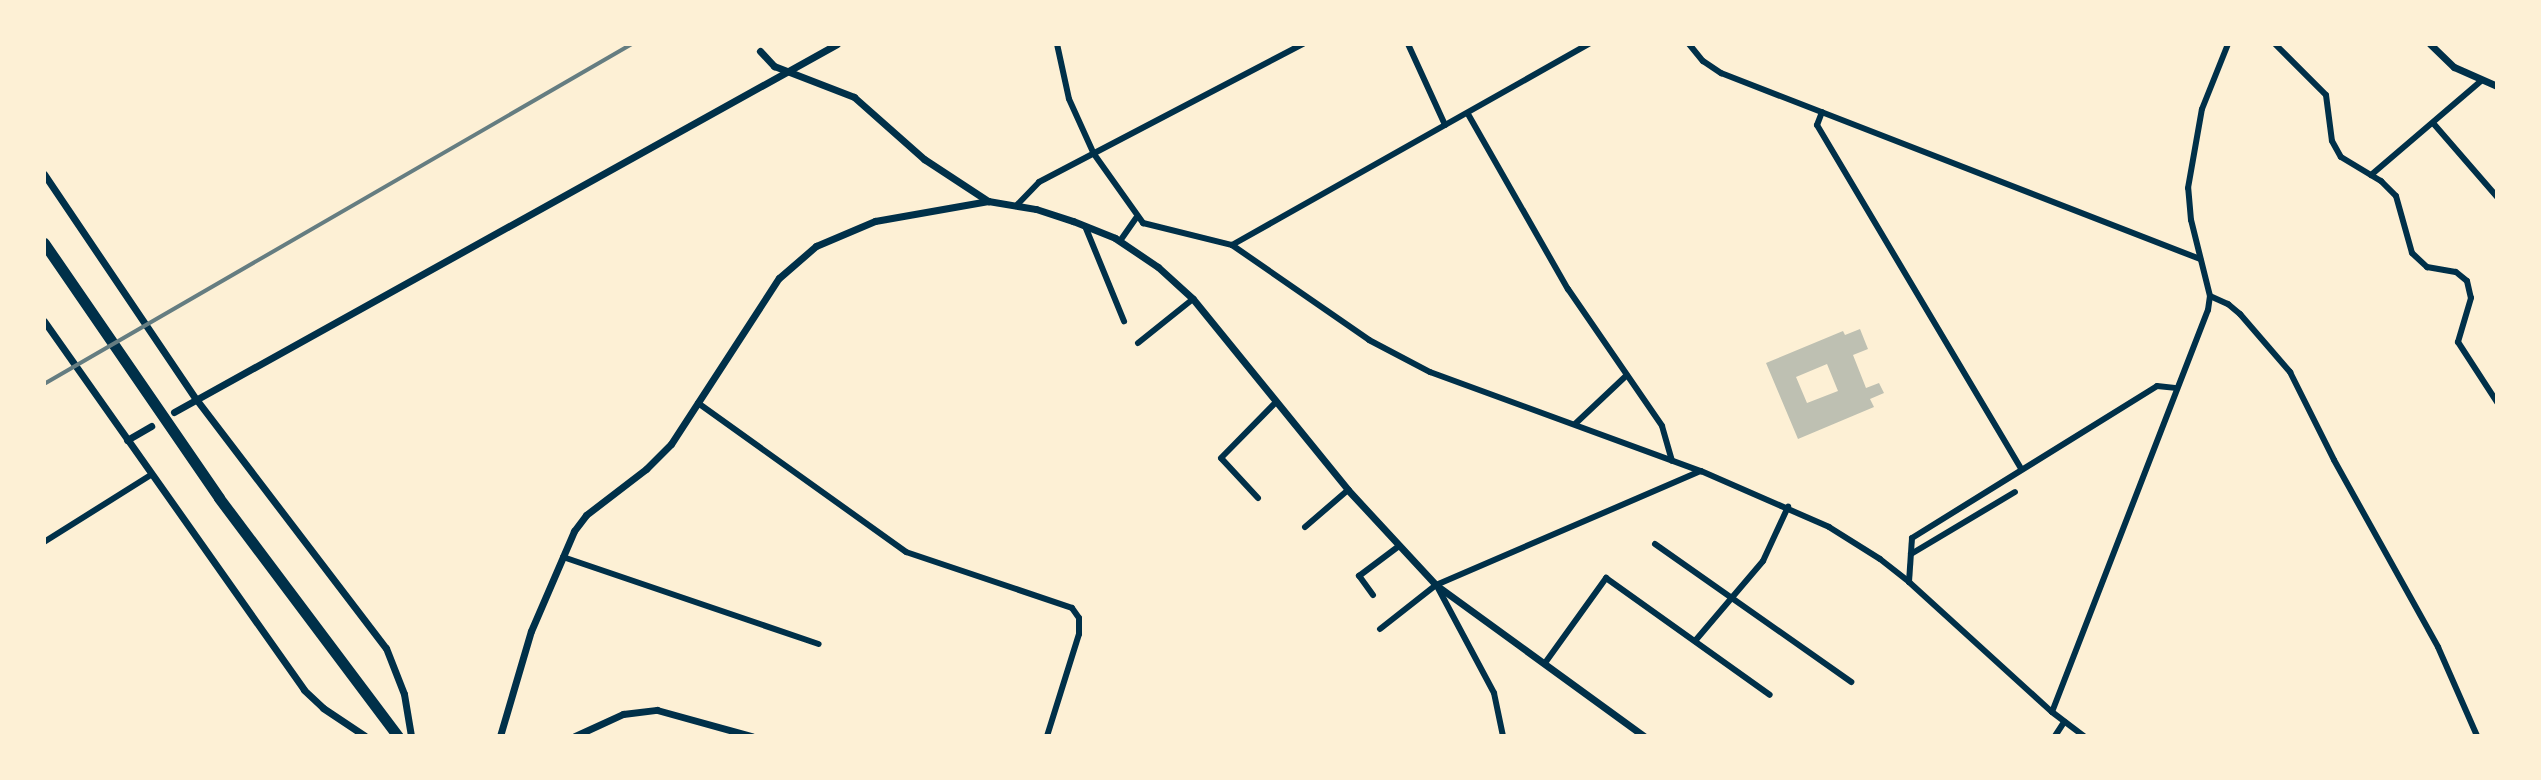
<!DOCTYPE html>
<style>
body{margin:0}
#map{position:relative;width:2541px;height:780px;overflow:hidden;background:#fdf0d5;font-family:Montserrat,sans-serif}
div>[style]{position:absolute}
.building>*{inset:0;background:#bec0b2}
.minor>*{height:6px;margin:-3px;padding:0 3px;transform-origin:3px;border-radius:3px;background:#003049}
.tertiary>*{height:7px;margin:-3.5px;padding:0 3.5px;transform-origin:3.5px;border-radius:3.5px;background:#003049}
.motorway>*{height:11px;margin:-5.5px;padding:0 5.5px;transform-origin:5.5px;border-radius:5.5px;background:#003049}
.rail>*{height:4px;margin:-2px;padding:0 2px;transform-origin:2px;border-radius:2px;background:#657d81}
span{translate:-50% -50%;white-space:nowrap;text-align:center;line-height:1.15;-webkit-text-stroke:7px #fdf0d5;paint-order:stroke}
.frame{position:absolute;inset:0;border:46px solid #fdf0d5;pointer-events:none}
</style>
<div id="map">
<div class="building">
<i style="clip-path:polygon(evenodd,1860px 329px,1868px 349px,1853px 355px,1866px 388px,1879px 383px,1884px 393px,1870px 399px,1874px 407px,1798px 439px,1766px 363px,1843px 331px,1845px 335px,1860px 329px,1827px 364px,1838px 391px,1807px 403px,1796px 377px,1827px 364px)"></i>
</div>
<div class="minor">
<i style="left:1057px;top:44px;width:56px;rotate:77.7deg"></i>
<i style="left:1069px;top:99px;width:60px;rotate:65.6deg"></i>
<i style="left:1094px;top:154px;width:85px;rotate:54.6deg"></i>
<i style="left:1143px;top:223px;width:92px;rotate:13.9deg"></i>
<i style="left:1232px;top:245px;width:167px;rotate:34.7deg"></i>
<i style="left:1369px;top:340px;width:69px;rotate:27.7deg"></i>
<i style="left:1430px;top:372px;width:289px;rotate:20.1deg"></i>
<i style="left:1701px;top:471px;width:140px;rotate:23.6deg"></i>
<i style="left:1829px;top:527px;width:60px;rotate:32.1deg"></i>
<i style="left:1880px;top:559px;width:37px;rotate:38deg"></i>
<i style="left:1909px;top:582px;width:193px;rotate:42.3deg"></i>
<i style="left:2052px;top:712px;width:40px;rotate:37deg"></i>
<i style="left:1408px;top:44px;width:89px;rotate:65.4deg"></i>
<i style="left:1689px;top:44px;width:22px;rotate:51deg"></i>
<i style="left:1703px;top:61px;width:22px;rotate:34deg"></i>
<i style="left:1721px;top:73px;width:514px;rotate:21.22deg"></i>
<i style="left:2275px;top:44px;width:72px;rotate:45deg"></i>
<i style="left:2326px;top:95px;width:46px;rotate:82.6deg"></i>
<i style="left:2332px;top:141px;width:18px;rotate:61deg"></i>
<i style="left:2341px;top:157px;width:47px;rotate:31deg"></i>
<i style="left:2381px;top:181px;width:21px;rotate:45deg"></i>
<i style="left:2396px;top:196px;width:59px;rotate:74.3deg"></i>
<i style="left:2412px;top:253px;width:21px;rotate:43deg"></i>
<i style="left:2427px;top:267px;width:29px;rotate:10deg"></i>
<i style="left:2456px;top:272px;width:14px;rotate:39deg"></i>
<i style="left:2467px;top:281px;width:17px;rotate:77deg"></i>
<i style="left:2471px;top:298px;width:46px;rotate:106.5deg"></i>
<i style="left:2458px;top:342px;width:72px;rotate:57deg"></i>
<i style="left:1822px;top:112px;width:14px;rotate:111deg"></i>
<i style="left:1817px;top:125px;width:399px;rotate:59.3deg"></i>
<i style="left:1468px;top:114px;width:202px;rotate:60.3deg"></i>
<i style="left:1568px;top:289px;width:166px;rotate:55.5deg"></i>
<i style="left:1662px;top:426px;width:36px;rotate:74deg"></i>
<i style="left:2433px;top:123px;width:98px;rotate:49.1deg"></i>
<i style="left:2371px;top:175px;width:145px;rotate:-40.5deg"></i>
<i style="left:1016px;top:206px;width:33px;rotate:-46deg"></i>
<i style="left:1039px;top:182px;width:298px;rotate:-27.6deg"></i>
<i style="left:1085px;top:226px;width:103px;rotate:67.7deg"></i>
<i style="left:1120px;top:241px;width:28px;rotate:-55deg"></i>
<i style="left:1232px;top:245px;width:410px;rotate:-29.4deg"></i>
<i style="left:2210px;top:296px;width:20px;rotate:24deg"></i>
<i style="left:2228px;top:304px;width:16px;rotate:40deg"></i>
<i style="left:2240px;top:314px;width:77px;rotate:49.2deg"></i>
<i style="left:2290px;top:372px;width:98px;rotate:63.4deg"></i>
<i style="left:2334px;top:460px;width:214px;rotate:60.9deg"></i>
<i style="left:2438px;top:647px;width:97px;rotate:66.3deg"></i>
<i style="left:1138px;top:343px;width:70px;rotate:-38.7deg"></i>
<i style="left:698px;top:403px;width:256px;rotate:35.6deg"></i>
<i style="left:906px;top:552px;width:175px;rotate:18.6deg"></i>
<i style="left:1072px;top:608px;width:12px;rotate:55deg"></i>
<i style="left:1079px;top:618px;width:16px;rotate:90deg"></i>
<i style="left:1079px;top:634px;width:107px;rotate:107.4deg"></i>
<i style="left:1575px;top:424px;width:71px;rotate:-43.3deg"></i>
<i style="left:1258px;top:498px;width:54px;rotate:-132.8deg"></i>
<i style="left:1221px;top:458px;width:77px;rotate:-45.5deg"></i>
<i style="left:1305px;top:527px;width:57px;rotate:-40.7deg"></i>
<i style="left:44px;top:542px;width:126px;rotate:-32.1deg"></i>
<i style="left:1655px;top:544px;width:240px;rotate:35.1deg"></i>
<i style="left:1911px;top:554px;width:121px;rotate:-30.8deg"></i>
<i style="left:563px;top:557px;width:270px;rotate:18.8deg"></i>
<i style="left:1909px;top:582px;width:44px;rotate:-86.1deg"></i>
<i style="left:1912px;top:538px;width:288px;rotate:-31.8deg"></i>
<i style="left:2157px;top:386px;width:18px;rotate:6deg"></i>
<i style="left:1438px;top:588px;width:119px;rotate:61.9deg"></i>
<i style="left:1494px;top:693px;width:44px;rotate:78.2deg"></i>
<i style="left:1373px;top:595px;width:24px;rotate:-126deg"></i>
<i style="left:1359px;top:576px;width:50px;rotate:-36.9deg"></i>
<i style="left:1380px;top:629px;width:71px;rotate:-38.2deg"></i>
<i style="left:1436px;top:585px;width:288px;rotate:-23.3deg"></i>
<i style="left:1695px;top:641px;width:105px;rotate:-49.6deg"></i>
<i style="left:1763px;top:561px;width:60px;rotate:-65.2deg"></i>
<i style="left:1545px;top:663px;width:105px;rotate:-54.3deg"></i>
<i style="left:1606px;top:578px;width:201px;rotate:35.5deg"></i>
<i style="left:2052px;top:712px;width:431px;rotate:-68.8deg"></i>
<i style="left:2208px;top:310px;width:14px;rotate:-82deg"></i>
<i style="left:2210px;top:296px;width:78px;rotate:-104deg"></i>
<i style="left:2191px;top:220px;width:32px;rotate:-95deg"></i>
<i style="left:2188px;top:188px;width:80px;rotate:-80deg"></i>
<i style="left:2202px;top:109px;width:70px;rotate:-68.2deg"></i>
<i style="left:2055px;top:736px;width:17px;rotate:-57deg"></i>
</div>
<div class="tertiary">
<i style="left:2430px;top:44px;width:33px;rotate:44deg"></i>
<i style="left:2454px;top:67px;width:47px;rotate:23.8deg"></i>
<i style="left:760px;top:51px;width:21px;rotate:47deg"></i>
<i style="left:774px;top:66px;width:86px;rotate:21.2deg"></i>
<i style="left:854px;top:97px;width:94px;rotate:41.5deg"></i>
<i style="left:924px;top:159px;width:77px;rotate:33.3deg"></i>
<i style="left:44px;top:174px;width:272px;rotate:56deg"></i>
<i style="left:196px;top:399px;width:313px;rotate:52.7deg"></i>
<i style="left:386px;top:648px;width:49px;rotate:68.6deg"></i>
<i style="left:404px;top:694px;width:43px;rotate:80.5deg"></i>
<i style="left:44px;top:321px;width:451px;rotate:54.8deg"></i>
<i style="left:304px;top:690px;width:26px;rotate:43deg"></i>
<i style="left:323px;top:708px;width:50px;rotate:33.7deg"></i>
<i style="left:174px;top:412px;width:758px;rotate:-29.03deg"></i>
<i style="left:127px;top:440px;width:28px;rotate:-30deg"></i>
<i style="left:500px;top:736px;width:109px;rotate:-73.6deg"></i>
<i style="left:531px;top:631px;width:109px;rotate:-66.7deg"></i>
<i style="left:574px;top:531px;width:20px;rotate:-53deg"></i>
<i style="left:586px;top:515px;width:76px;rotate:-37.5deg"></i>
<i style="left:646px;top:469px;width:35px;rotate:-45deg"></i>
<i style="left:671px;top:444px;width:198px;rotate:-57deg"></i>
<i style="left:779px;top:278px;width:49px;rotate:-40.9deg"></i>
<i style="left:816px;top:246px;width:64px;rotate:-23deg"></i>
<i style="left:875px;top:221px;width:115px;rotate:-10deg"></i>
<i style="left:988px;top:201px;width:49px;rotate:9.5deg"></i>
<i style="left:1036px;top:209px;width:39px;rotate:18deg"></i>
<i style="left:1073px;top:221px;width:45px;rotate:22deg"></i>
<i style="left:1115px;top:238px;width:52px;rotate:34deg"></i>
<i style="left:1158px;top:267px;width:47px;rotate:42.4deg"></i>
<i style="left:1193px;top:299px;width:246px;rotate:50.9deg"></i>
<i style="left:1348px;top:490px;width:129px;rotate:47.2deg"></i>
<i style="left:1436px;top:585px;width:257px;rotate:36deg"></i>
<i style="left:575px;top:736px;width:53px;rotate:-24.6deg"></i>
<i style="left:623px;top:714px;width:34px;rotate:-7deg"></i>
<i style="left:657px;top:710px;width:98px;rotate:15.5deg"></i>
</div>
<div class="motorway">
<i style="left:44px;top:243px;width:309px;rotate:55.5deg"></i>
<i style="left:219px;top:498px;width:298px;rotate:53.1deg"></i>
</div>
<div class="rail">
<i style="left:44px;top:384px;width:679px;rotate:-30.04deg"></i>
</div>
<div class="frame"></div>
</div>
